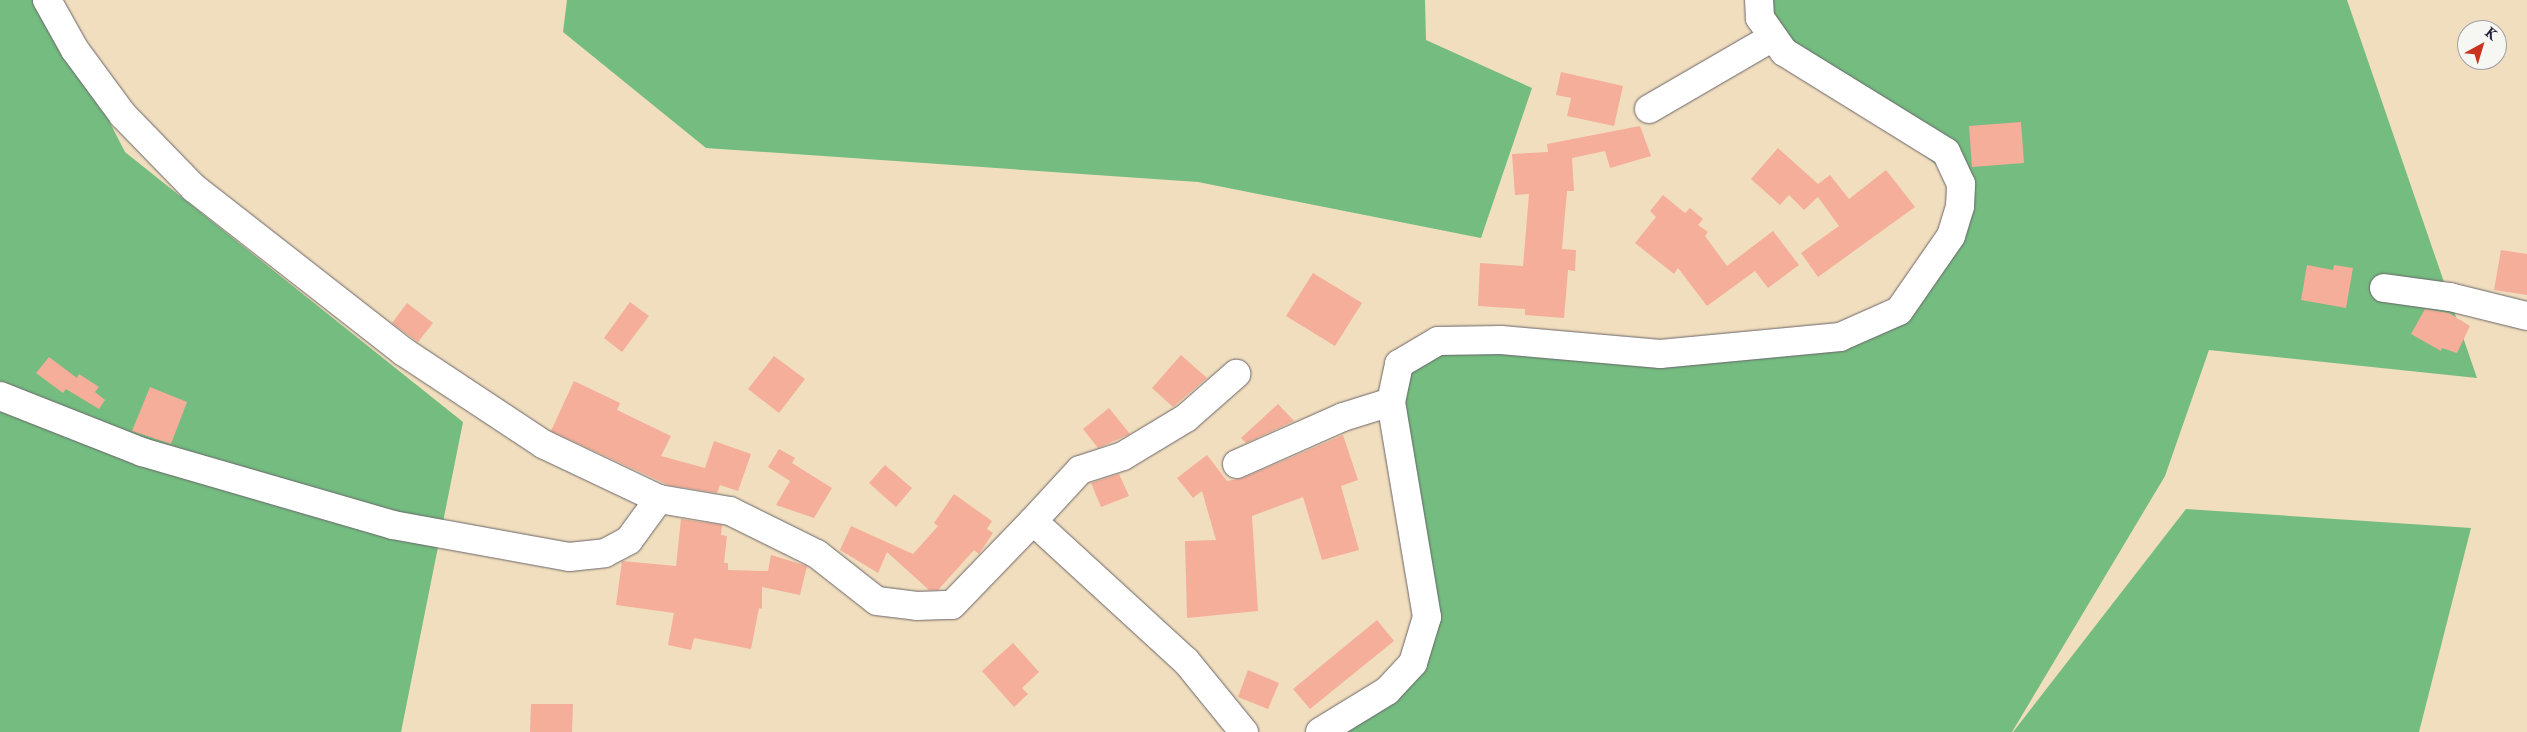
<!DOCTYPE html>
<style>
body{margin:0}
#map{position:relative;width:2527px;height:732px;overflow:hidden;background:#f1debe;font-family:"IM FELL French Canon",serif}
div>[style]{position:absolute}
.forest>*{inset:0;background:#74bc80}
.building>*{inset:0;background:#f4ae9a}
.roads{filter:drop-shadow(0 0 1px #6a6469) drop-shadow(0 0 1px #6a6469)}
.minor>*{height:28px;margin:-14px;padding:0 14px;transform-origin:14px;border-radius:14px;background:#fff}
span{translate:-50% -50%;white-space:nowrap;text-align:center;line-height:1.15;-webkit-text-stroke:4px #f6f6f2;paint-order:stroke}
.north{position:absolute;left:2457px;top:20px;width:50px;height:50px;box-sizing:border-box;background:#f6f6f2;border:1px solid #a1a1a9;border-radius:50%;rotate:39deg;font-size:14px;font-weight:700;line-height:20px;text-align:center;color:#22223b}
.north::after{content:'';display:block;margin:auto;width:18px;height:22px;background:#c8321e;clip-path:polygon(50% 0,100% 100%,50% 72%,0 100%)}
</style>
<div id="map">
<div class="forest">
<i style="clip-path:polygon(0 0,47px 0,125px 152px,463px 422px,401px 732px,0 732px)"></i>
<i style="clip-path:polygon(567px 0,1425px 0,1426px 40px,1532px 88px,1481px 238px,1198px 182px,706px 148px,563px 32px)"></i>
<i style="clip-path:polygon(1764px 0,2347px 0,2477px 378px,2209px 350px,2165px 476px,2012px 732px,1320px 732px,1387px 691px,1427px 617px,1391px 402px,1422px 350px,1799px 341px,1899px 311px,1961px 184px,1773px 37px)"></i>
<i style="clip-path:polygon(2186px 509px,2471px 528px,2419px 732px,2013px 732px)"></i>
</div>
<div class="building">
<i style="clip-path:polygon(1561px 72px,1623px 86px,1614px 126px,1567px 116px,1571px 98px,1556px 95px)"></i>
<i style="clip-path:polygon(2021px 122px,2024px 163px,1972px 167px,1969px 126px)"></i>
<i style="clip-path:polygon(1640px 126px,1651px 156px,1610px 168px,1605px 151px,1572px 158px,1574px 191px,1567px 191px,1562px 249px,1576px 250px,1575px 271px,1568px 270px,1564px 318px,1525px 315px,1525px 309px,1478px 306px,1480px 263px,1523px 266px,1529px 194px,1515px 195px,1512px 154px,1548px 152px,1547px 144px)"></i>
<i style="clip-path:polygon(1778px 148px,1818px 184px,1830px 175px,1849px 199px,1886px 170px,1915px 207px,1818px 277px,1801px 253px,1839px 226px,1818px 197px,1804px 210px,1789px 195px,1780px 205px,1751px 179px)"></i>
<i style="clip-path:polygon(1663px 195px,1685px 213px,1690px 208px,1703px 219px,1698px 225px,1708px 232px,1705px 236px,1727px 266px,1773px 231px,1799px 265px,1768px 288px,1755px 271px,1707px 306px,1678px 268px,1674px 274px,1635px 243px,1656px 217px,1650px 211px)"></i>
<i style="clip-path:polygon(2501px 250px,2527px 254px,2527px 295px,2494px 290px)"></i>
<i style="clip-path:polygon(2307px 265px,2333px 270px,2334px 265px,2353px 268px,2346px 308px,2301px 300px)"></i>
<i style="clip-path:polygon(1313px 273px,1362px 303px,1335px 346px,1286px 316px)"></i>
<i style="clip-path:polygon(630px 302px,649px 316px,622px 352px,604px 338px)"></i>
<i style="clip-path:polygon(407px 303px,433px 323px,418px 342px,392px 323px)"></i>
<i style="clip-path:polygon(2425px 309px,2449px 313px,2470px 326px,2457px 353px,2442px 348px,2441px 351px,2411px 334px)"></i>
<i style="clip-path:polygon(1181px 355px,1207px 378px,1173px 407px,1152px 388px)"></i>
<i style="clip-path:polygon(774px 356px,805px 379px,779px 413px,748px 389px)"></i>
<i style="clip-path:polygon(49px 357px,77px 378px,79px 374px,99px 387px,95px 392px,105px 400px,99px 409px,66px 389px,63px 393px,36px 373px)"></i>
<i style="clip-path:polygon(574px 381px,620px 403px,617px 410px,671px 436px,661px 456px,705px 468px,714px 441px,751px 454px,738px 491px,720px 485px,717px 493px,668px 485px,551px 431px)"></i>
<i style="clip-path:polygon(150px 387px,187px 402px,171px 444px,132px 431px)"></i>
<i style="clip-path:polygon(1278px 404px,1294px 421px,1246px 443px,1241px 438px)"></i>
<i style="clip-path:polygon(1109px 408px,1130px 434px,1098px 448px,1083px 429px)"></i>
<i style="clip-path:polygon(1343px 435px,1358px 480px,1341px 486px,1359px 550px,1322px 560px,1303px 497px,1252px 516px,1258px 611px,1187px 618px,1185px 541px,1216px 540px,1202px 491px,1193px 498px,1177px 478px,1207px 455px,1227px 481px,1243px 478px)"></i>
<i style="clip-path:polygon(779px 449px,795px 458px,792px 463px,832px 488px,814px 518px,776px 505px,790px 481px,768px 467px)"></i>
<i style="clip-path:polygon(885px 465px,912px 488px,896px 507px,869px 483px)"></i>
<i style="clip-path:polygon(1119px 474px,1129px 496px,1101px 507px,1091px 483px)"></i>
<i style="clip-path:polygon(954px 494px,992px 521px,987px 529px,993px 533px,979px 554px,974px 550px,938px 590px,929px 590px,887px 552px,878px 573px,840px 550px,851px 526px,913px 554px,938px 526px,934px 523px)"></i>
<i style="clip-path:polygon(681px 519px,722px 525px,721px 535px,727px 536px,724px 563px,728px 563px,728px 570px,768px 571px,771px 555px,807px 566px,800px 595px,762px 587px,762px 609px,759px 608px,751px 649px,694px 638px,691px 650px,668px 645px,674px 613px,616px 605px,622px 561px,676px 566px)"></i>
<i style="clip-path:polygon(1377px 620px,1394px 641px,1310px 709px,1293px 689px)"></i>
<i style="clip-path:polygon(1013px 643px,1039px 672px,1022px 688px,1028px 694px,1014px 707px,982px 671px)"></i>
<i style="clip-path:polygon(1248px 670px,1279px 683px,1268px 709px,1238px 697px)"></i>
<i style="clip-path:polygon(531px 704px,573px 704px,572px 732px,530px 732px)"></i>
</div>
<div class="roads">
<div class="minor">
<i style="left:47px;top:0;width:57px;rotate:60.8deg"></i>
<i style="left:75px;top:50px;width:81px;rotate:53.6deg"></i>
<i style="left:123px;top:115px;width:102px;rotate:45.8deg"></i>
<i style="left:194px;top:188px;width:266px;rotate:38deg"></i>
<i style="left:404px;top:352px;width:167px;rotate:33.5deg"></i>
<i style="left:543px;top:444px;width:128px;rotate:25.4deg"></i>
<i style="left:659px;top:499px;width:72px;rotate:9.6deg"></i>
<i style="left:730px;top:511px;width:97px;rotate:26.3deg"></i>
<i style="left:817px;top:554px;width:76px;rotate:38.1deg"></i>
<i style="left:877px;top:601px;width:40px;rotate:7.1deg"></i>
<i style="left:917px;top:606px;width:35px;rotate:-2deg"></i>
<i style="left:952px;top:605px;width:117px;rotate:-46deg"></i>
<i style="left:1033px;top:521px;width:207px;rotate:42.5deg"></i>
<i style="left:1186px;top:661px;width:92px;rotate:50.8deg"></i>
<i style="left:1649px;top:109px;width:143px;rotate:-30.1deg"></i>
<i style="left:2384px;top:288px;width:67px;rotate:7.8deg"></i>
<i style="left:2450px;top:297px;width:79px;rotate:13.9deg"></i>
<i style="left:0;top:396px;width:153px;rotate:21.5deg"></i>
<i style="left:142px;top:452px;width:261px;rotate:16.2deg"></i>
<i style="left:393px;top:525px;width:179px;rotate:10.3deg"></i>
<i style="left:569px;top:557px;width:36px;rotate:-6deg"></i>
<i style="left:605px;top:553px;width:27px;rotate:-28deg"></i>
<i style="left:629px;top:540px;width:51px;rotate:-53.8deg"></i>
<i style="left:1237px;top:464px;width:116px;rotate:-23.9deg"></i>
<i style="left:1343px;top:417px;width:50px;rotate:-17.4deg"></i>
<i style="left:1033px;top:521px;width:69px;rotate:-47.3deg"></i>
<i style="left:1080px;top:470px;width:45px;rotate:-18deg"></i>
<i style="left:1123px;top:456px;width:74px;rotate:-31.1deg"></i>
<i style="left:1186px;top:418px;width:67px;rotate:-41.3deg"></i>
<i style="left:1320px;top:732px;width:79px;rotate:-31.5deg"></i>
<i style="left:1387px;top:691px;width:38px;rotate:-47deg"></i>
<i style="left:1413px;top:663px;width:48px;rotate:-73.1deg"></i>
<i style="left:1427px;top:617px;width:218px;rotate:-99.5deg"></i>
<i style="left:1391px;top:402px;width:39px;rotate:-78deg"></i>
<i style="left:1399px;top:364px;width:45px;rotate:-30.5deg"></i>
<i style="left:1438px;top:341px;width:63px;rotate:-0.9deg"></i>
<i style="left:1501px;top:340px;width:160px;rotate:5deg"></i>
<i style="left:1660px;top:354px;width:181px;rotate:-5.4deg"></i>
<i style="left:1840px;top:337px;width:64px;rotate:-23.8deg"></i>
<i style="left:1899px;top:311px;width:91px;rotate:-55.3deg"></i>
<i style="left:1951px;top:236px;width:31px;rotate:-73deg"></i>
<i style="left:1960px;top:206px;width:22px;rotate:-87deg"></i>
<i style="left:1961px;top:184px;width:35px;rotate:-115deg"></i>
<i style="left:1946px;top:152px;width:190px;rotate:-148.3deg"></i>
<i style="left:1784px;top:52px;width:42px;rotate:-125.2deg"></i>
<i style="left:1760px;top:18px;width:18px;rotate:-93deg"></i>
</div>
</div>
<div class="north">K</div>
</div>
